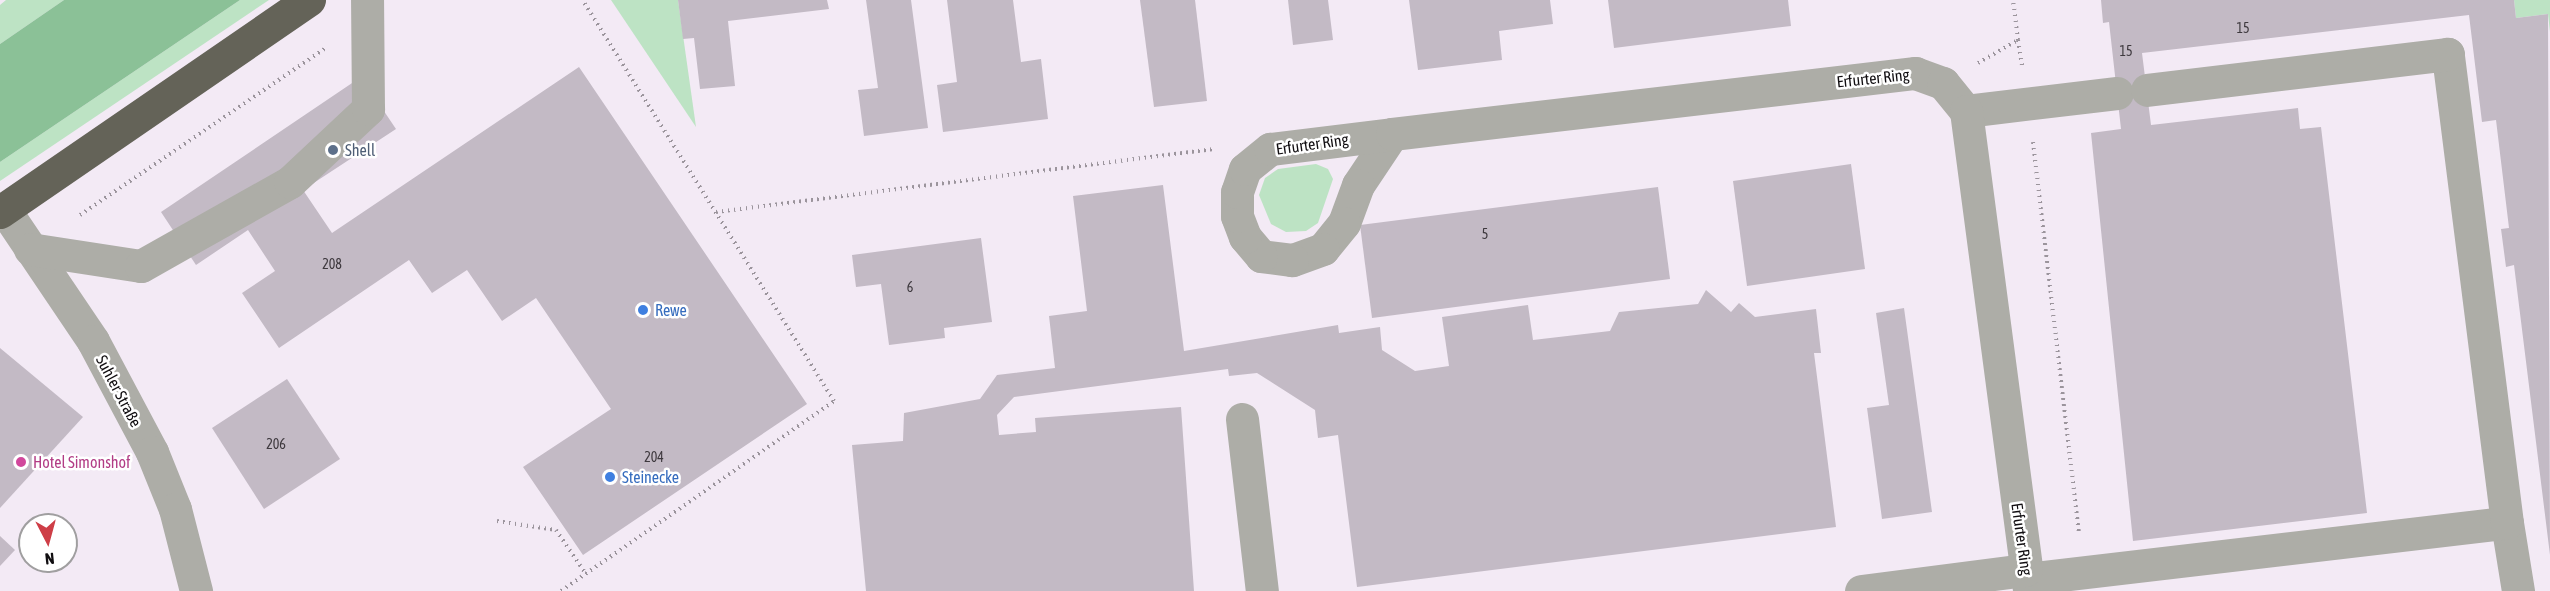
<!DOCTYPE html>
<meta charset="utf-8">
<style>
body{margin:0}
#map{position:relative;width:2550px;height:591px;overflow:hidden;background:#f3eaf5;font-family:"Asap Condensed",sans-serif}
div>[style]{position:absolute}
.green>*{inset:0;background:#bde3c4}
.forest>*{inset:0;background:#8bc197}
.building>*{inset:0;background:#c3bac5}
.path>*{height:4px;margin-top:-2px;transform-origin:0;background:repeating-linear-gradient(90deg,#9b949c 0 1.5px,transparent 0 6px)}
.minor>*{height:33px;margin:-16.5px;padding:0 16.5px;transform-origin:16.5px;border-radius:16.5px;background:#adada7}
.highway>*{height:33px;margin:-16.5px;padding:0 16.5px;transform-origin:16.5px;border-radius:16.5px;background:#646358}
.dots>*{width:16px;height:16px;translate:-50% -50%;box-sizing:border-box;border:3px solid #fff;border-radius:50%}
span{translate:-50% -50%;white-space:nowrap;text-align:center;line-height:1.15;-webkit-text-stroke:5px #fff;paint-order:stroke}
.number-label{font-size:14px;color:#3e393e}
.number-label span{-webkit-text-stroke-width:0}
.street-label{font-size:16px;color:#110e11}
.service-label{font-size:16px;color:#4e5e75}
.left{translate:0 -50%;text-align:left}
.shop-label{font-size:16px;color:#366cbe}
.hotel-label{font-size:16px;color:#b23c85}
.north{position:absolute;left:18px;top:513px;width:60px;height:60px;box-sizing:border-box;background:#fff;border:2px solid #a09fa0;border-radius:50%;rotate:174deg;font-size:16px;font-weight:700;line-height:24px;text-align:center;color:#110e11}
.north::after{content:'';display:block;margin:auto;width:21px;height:27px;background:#ce3e47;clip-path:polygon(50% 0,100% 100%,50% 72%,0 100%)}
</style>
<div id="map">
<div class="green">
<i style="clip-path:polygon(6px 0,64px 0,0 44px,0 5px)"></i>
<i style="clip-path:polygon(240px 0,269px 0,0 181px,0 162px)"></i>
<i style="clip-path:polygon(611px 0,678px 0,696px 127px)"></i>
<i style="clip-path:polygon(2514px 0,2550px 0,2550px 32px,2548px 14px,2516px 18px)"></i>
<i style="clip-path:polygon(1316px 164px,1328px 169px,1333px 179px,1318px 223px,1306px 231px,1286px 232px,1271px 224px,1259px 195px,1265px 178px,1278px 169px)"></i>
</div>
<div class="forest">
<i style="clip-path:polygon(64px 0,240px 0,0 162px,0 44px)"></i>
</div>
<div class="building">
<i style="clip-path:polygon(678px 0,827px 0,829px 9px,728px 21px,735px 86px,700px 89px,694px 38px,683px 39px)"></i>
<i style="clip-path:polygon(866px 0,911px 0,928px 128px,864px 136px,858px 90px,878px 88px)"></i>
<i style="clip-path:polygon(947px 0,1013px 0,1021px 62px,1041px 59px,1048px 119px,943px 132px,937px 85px,957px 82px)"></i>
<i style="clip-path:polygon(1140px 0,1195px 0,1207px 101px,1154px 107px)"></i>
<i style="clip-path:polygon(1288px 0,1328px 0,1333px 40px,1293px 45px)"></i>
<i style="clip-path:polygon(1409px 0,1550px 0,1553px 24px,1499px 31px,1502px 60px,1418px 70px)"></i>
<i style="clip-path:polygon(1608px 0,1788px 0,1791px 26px,1614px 48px)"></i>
<i style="clip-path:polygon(2101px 0,2514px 0,2516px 18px,2548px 14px,2550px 555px,2514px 265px,2506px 267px,2501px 229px,2509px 228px,2496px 120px,2482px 122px,2469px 15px,2142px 53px,2151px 125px,2298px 108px,2300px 129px,2321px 127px,2367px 513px,2133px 541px,2091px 133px,2121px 129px,2109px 22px,2103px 23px)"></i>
<i style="clip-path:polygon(579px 67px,807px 404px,583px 555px,523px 467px,611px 409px,536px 298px,502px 321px,467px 270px,432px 293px,409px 260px,279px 348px,242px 293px,275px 271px,248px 230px,196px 265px,161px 212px,361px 77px,396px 129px,303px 190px,332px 233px)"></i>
<i style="clip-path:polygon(1851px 164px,1865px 269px,1747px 286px,1733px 181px)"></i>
<i style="clip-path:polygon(1163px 185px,1184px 351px,1338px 325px,1339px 333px,1380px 327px,1382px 350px,1415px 371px,1449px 366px,1442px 317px,1528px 305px,1533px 340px,1610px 331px,1619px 312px,1698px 304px,1706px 290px,1731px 312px,1739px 303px,1755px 317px,1816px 309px,1821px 353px,1814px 353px,1836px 527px,1357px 587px,1338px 435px,1318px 438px,1315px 410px,1257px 373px,1229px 376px,1228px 369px,1014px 397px,997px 415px,999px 435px,1036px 432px,1035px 418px,1181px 407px,1194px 591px,866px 591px,852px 445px,903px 441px,904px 413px,980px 399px,997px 375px,1055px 368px,1049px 316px,1087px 311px,1073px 196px)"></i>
<i style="clip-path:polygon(1658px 187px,1670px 279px,1372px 318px,1360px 225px)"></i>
<i style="clip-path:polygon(981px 238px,992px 322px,944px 328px,945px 338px,889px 345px,881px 284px,856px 287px,852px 255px)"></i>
<i style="clip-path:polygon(1904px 308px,1932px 512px,1882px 519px,1867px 408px,1889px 405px,1876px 313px)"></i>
<i style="clip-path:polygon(0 348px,83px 417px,0 508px)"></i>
<i style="clip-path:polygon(287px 379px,340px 459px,264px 509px,212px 428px)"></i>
<i style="clip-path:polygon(0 536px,15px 550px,0 566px)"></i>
</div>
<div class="path">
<i style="left:2018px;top:40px;width:26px;rotate:81deg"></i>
<i style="left:1978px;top:63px;width:46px;rotate:-29.9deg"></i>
<i style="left:2018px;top:40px;width:40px;rotate:-97.1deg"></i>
<i style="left:2033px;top:142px;width:395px;rotate:83.3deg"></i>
<i style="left:716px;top:212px;width:500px;rotate:-7.2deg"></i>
<i style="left:80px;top:215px;width:299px;rotate:-34.2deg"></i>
<i style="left:497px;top:521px;width:60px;rotate:8.7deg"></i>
<i style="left:556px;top:530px;width:53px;rotate:55.7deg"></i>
<i style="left:561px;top:591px;width:333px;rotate:-34.8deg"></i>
<i style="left:834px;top:401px;width:474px;rotate:-122.1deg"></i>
</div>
<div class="minor">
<i style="left:1966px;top:111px;width:152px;rotate:-6.8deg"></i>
<i style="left:1392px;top:134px;width:61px;rotate:123.7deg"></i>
<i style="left:1358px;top:185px;width:40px;rotate:110.2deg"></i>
<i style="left:1344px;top:223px;width:33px;rotate:129deg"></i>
<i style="left:1323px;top:249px;width:33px;rotate:160deg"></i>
<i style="left:1292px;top:260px;width:31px;rotate:-173deg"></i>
<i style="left:1261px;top:256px;width:25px;rotate:-130deg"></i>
<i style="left:1245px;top:237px;width:22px;rotate:-111deg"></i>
<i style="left:1237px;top:216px;width:24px;rotate:-90deg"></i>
<i style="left:1237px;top:192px;width:24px;rotate:-71deg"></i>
<i style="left:1245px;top:169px;width:32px;rotate:-39deg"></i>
<i style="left:1270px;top:149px;width:123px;rotate:-7deg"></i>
<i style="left:1392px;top:134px;width:527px;rotate:-6.65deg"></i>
<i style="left:1915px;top:73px;width:30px;rotate:20deg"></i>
<i style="left:1943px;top:83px;width:36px;rotate:51deg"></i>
<i style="left:1966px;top:111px;width:484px;rotate:82.5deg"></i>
<i style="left:4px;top:209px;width:159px;rotate:56deg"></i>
<i style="left:93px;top:341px;width:126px;rotate:62deg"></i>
<i style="left:152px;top:452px;width:61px;rotate:68deg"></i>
<i style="left:175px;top:509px;width:85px;rotate:75.6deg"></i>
<i style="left:30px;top:249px;width:112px;rotate:8.7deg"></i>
<i style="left:141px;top:266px;width:171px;rotate:-29.4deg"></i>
<i style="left:290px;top:182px;width:107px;rotate:-43.1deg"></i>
<i style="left:368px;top:109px;width:109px;rotate:-90.5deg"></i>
<i style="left:1242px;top:419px;width:173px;rotate:83.4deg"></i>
<i style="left:2507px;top:523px;width:69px;rotate:80.8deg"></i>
<i style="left:2027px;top:579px;width:483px;rotate:-6.7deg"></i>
<i style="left:2507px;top:523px;width:473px;rotate:-97.2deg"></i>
<i style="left:2448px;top:54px;width:303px;rotate:173.2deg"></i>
<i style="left:1861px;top:591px;width:166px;rotate:-7.3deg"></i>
</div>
<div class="highway">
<i style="left:0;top:212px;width:375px;rotate:-34.5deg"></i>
</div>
<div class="dots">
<i style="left:333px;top:150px;background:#5c6f8a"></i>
<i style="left:643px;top:310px;background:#3f7fe0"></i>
<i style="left:21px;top:462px;background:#d1479c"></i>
<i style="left:610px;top:477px;background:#3f7fe0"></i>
</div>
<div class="number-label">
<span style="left:2243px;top:28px">15</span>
<span style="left:2126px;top:51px">15</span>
<span style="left:1485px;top:234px">5</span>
<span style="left:332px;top:264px">208</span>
<span style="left:910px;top:287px">6</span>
<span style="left:276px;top:444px">206</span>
<span style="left:654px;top:457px">204</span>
</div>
<div class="street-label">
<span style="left:1873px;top:78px;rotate:-6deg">Erfurter Ring</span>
<span style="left:1312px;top:144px;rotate:-8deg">Erfurter Ring</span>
<span style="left:119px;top:391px;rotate:62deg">Suhler Straße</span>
<span style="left:2022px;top:539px;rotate:82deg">Erfurter Ring</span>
</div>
<div class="service-label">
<span class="left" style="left:345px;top:150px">Shell</span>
</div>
<div class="shop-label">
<span class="left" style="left:655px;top:310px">Rewe</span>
<span class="left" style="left:622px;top:477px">Steinecke</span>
</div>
<div class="hotel-label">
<span class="left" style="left:33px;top:462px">Hotel Simonshof</span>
</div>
<div class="north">N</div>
</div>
